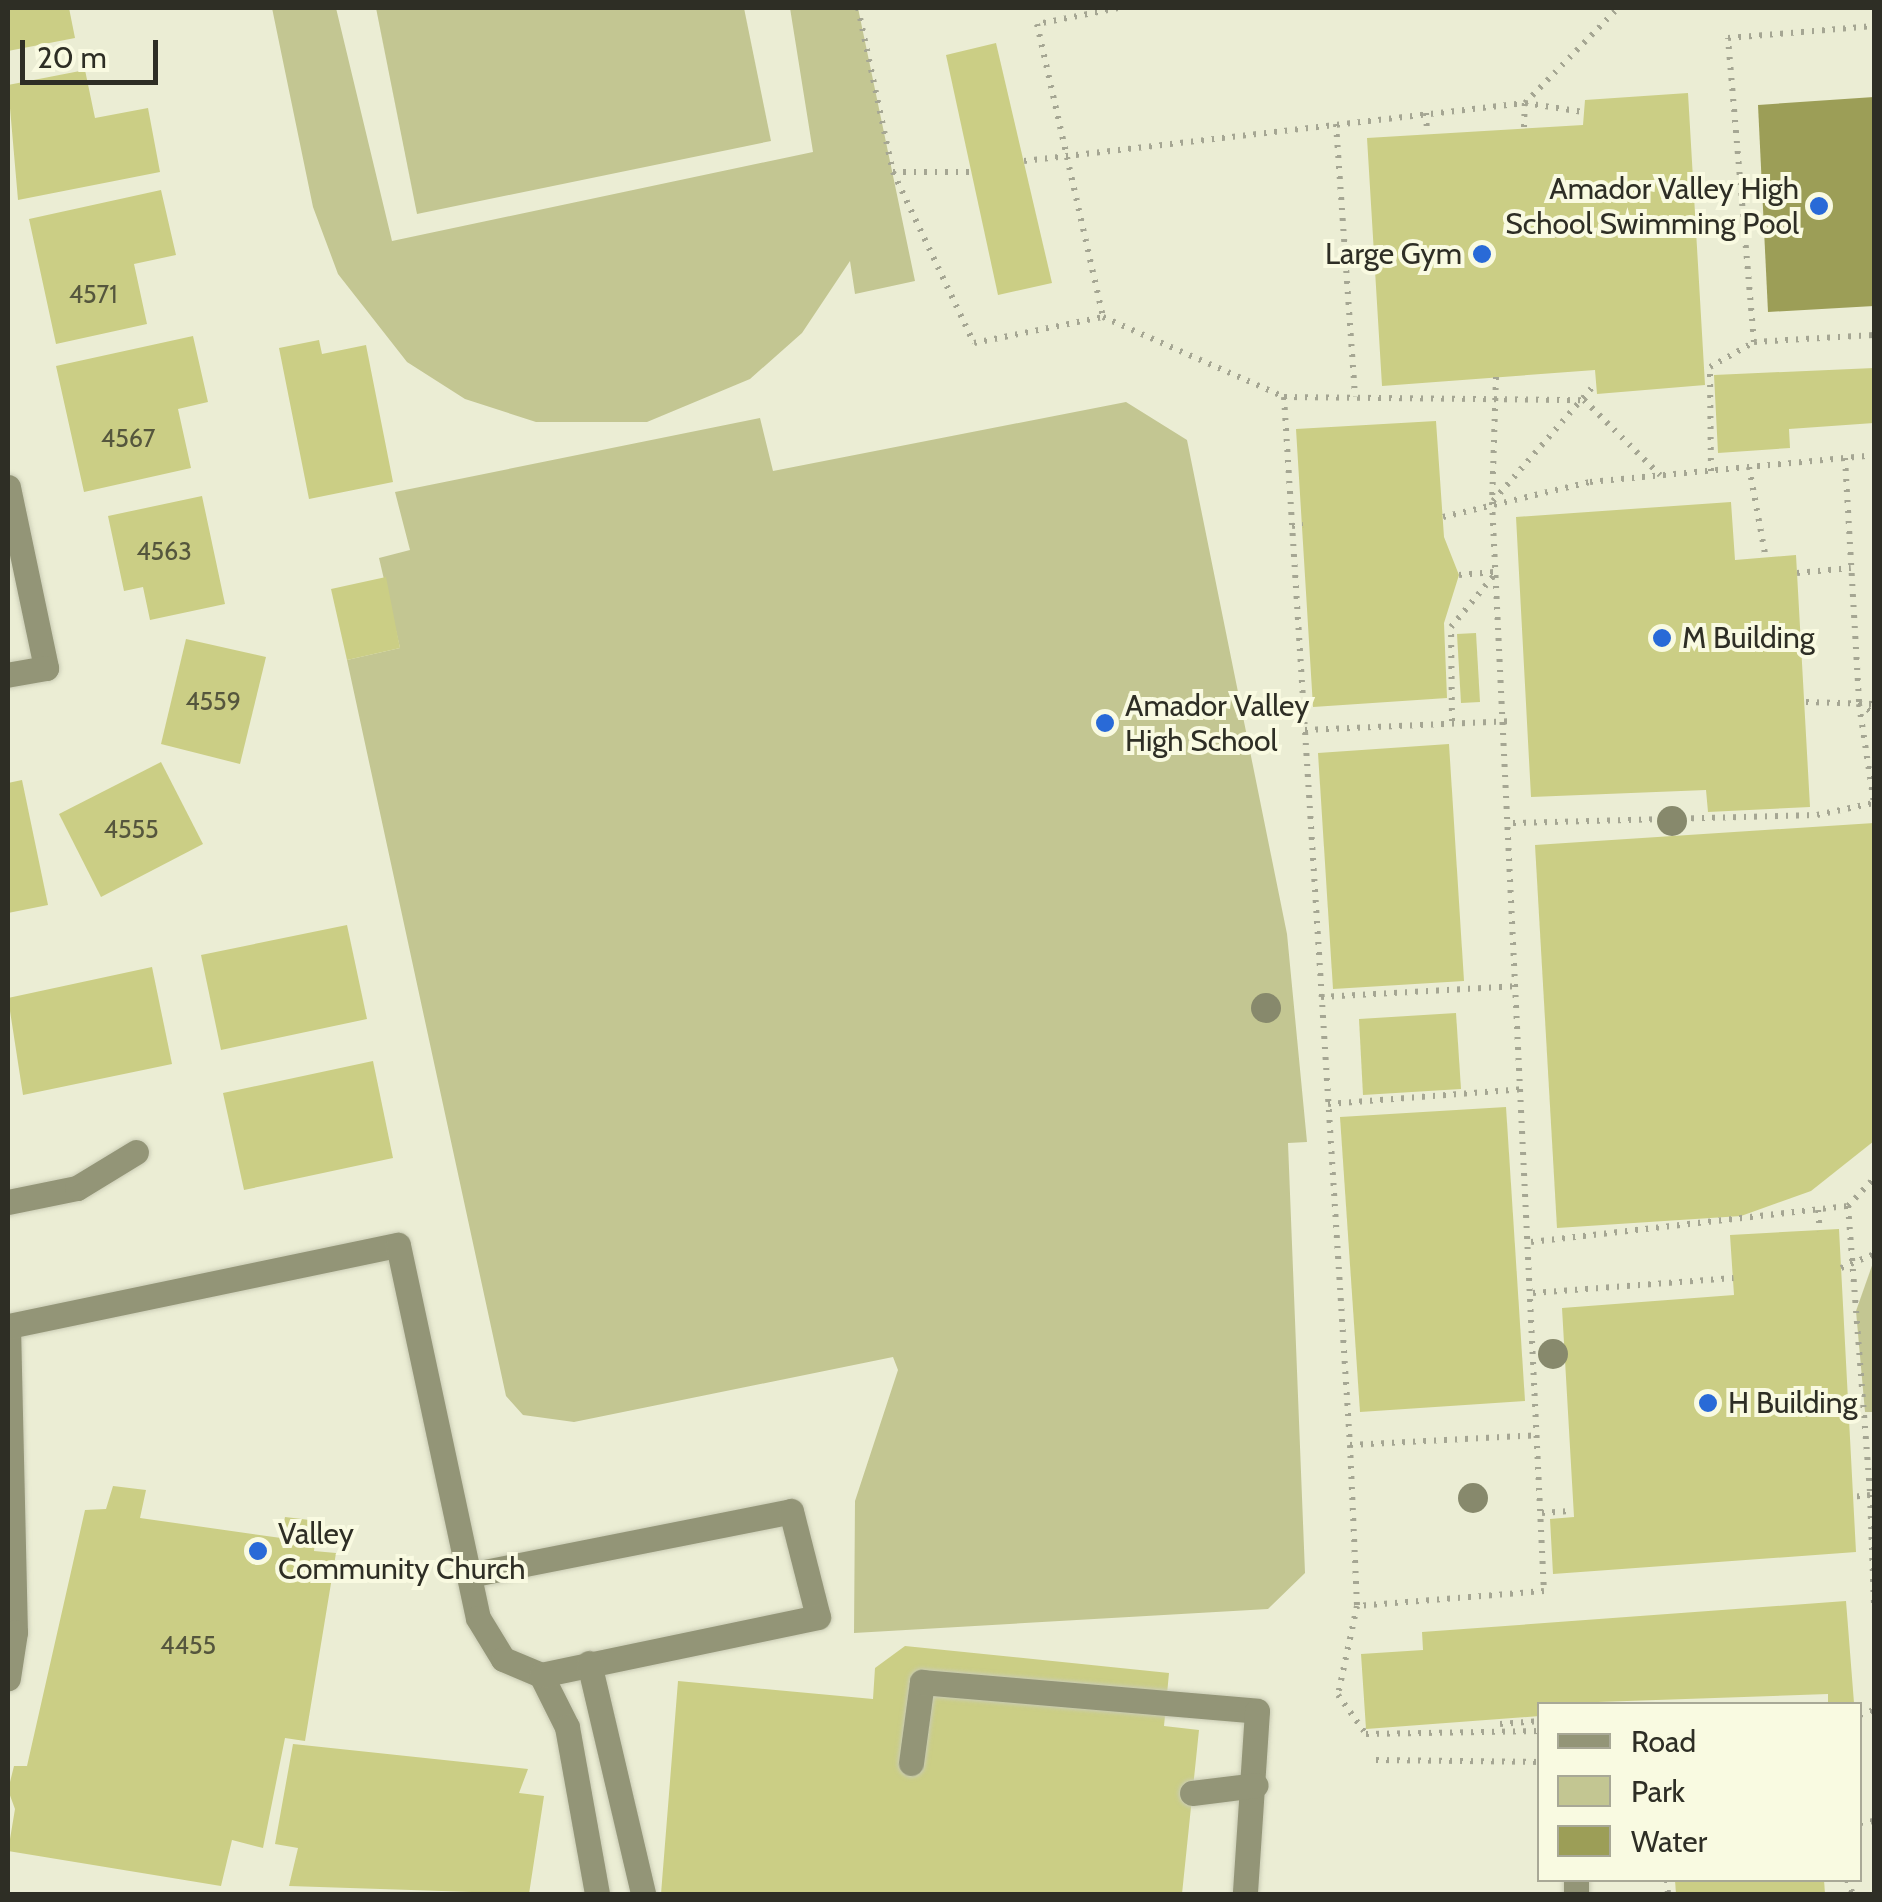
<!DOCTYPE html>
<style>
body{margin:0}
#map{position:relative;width:1882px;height:1902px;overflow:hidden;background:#ebedd4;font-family:Cabin,sans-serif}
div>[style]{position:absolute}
.green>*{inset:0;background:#c3c692}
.water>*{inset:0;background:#9c9e57}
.building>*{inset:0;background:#cbce85}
.path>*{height:6px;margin-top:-3px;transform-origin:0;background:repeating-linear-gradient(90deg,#a5a693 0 2.5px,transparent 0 10.5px)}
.roads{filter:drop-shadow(0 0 2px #c9cbb4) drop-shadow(0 0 2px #c9cbb4)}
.minor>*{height:25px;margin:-12.5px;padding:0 12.5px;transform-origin:12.5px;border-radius:12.5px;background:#939577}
.trees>*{width:30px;height:30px;margin:-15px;border-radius:50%;background:#87896c}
.dots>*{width:28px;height:28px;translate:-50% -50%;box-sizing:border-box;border:5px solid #f9fae1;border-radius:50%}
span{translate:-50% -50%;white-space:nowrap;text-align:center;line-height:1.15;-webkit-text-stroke:8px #f9fae1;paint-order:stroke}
.number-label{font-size:25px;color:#55563d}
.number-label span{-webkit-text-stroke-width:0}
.poi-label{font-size:30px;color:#2e2e25}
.right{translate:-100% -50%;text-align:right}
.left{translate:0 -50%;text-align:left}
.frame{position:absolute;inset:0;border:10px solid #2e2e25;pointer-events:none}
.legend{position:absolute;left:1537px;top:1702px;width:325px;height:180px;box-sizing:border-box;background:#f9fae1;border:2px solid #a8a896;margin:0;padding:12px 18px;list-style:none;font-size:30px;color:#2e2e25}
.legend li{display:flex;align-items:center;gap:20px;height:50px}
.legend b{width:50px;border:2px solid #a8a896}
.scale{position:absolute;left:20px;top:40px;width:138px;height:45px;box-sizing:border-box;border:5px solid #2e2e25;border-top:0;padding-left:12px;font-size:30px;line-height:35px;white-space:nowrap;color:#2e2e25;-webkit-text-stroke:8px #f9fae1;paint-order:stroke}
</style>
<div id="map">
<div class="green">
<i style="clip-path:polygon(272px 8px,336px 8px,392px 241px,813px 152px,790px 8px,858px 8px,915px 281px,855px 294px,850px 261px,802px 333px,750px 379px,647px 422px,536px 422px,465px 399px,407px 362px,338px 274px,313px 207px)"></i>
<i style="clip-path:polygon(376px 8px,744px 8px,771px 141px,417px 214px)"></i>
<i style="clip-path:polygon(1126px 402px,1187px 440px,1287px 934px,1307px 1142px,1288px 1143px,1305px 1573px,1268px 1609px,854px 1633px,855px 1501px,898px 1370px,893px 1357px,574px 1422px,523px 1415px,506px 1396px,347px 660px,400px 648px,379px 558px,410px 550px,395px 492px,760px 418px,773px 471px)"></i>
<i style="clip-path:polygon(1874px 1260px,1874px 1412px,1865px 1412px,1856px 1311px)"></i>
</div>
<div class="water">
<i style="clip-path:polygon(1874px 97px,1874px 306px,1768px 312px,1758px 105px)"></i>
</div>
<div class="building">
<i style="clip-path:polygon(8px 8px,69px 8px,75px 38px,8px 51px)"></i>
<i style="clip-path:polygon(996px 43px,1052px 283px,998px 295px,946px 55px)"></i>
<i style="clip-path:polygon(85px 70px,95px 118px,148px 108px,160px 172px,18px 200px,8px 85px)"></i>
<i style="clip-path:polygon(1688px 93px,1705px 385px,1597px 394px,1595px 370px,1382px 386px,1367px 138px,1583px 125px,1585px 100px)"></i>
<i style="clip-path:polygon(161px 190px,176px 255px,134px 264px,147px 324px,56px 344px,29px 219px)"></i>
<i style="clip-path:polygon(193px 336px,208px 402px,178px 409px,191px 468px,84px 492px,56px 366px)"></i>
<i style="clip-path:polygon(319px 340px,322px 354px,366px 345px,393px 482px,309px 499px,279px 348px)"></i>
<i style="clip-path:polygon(1874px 368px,1874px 423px,1789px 429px,1790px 448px,1718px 453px,1714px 375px)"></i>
<i style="clip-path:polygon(1436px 421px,1444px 537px,1459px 575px,1444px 623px,1447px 698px,1313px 707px,1296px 429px)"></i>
<i style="clip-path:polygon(202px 496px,225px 604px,150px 620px,143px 587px,124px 591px,108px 516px)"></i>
<i style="clip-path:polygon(1731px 502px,1735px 560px,1796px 555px,1810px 807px,1708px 812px,1706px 790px,1531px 797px,1516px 517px)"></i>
<i style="clip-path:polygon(386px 577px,400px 648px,347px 660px,331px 589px)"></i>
<i style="clip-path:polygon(1476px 633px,1480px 702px,1461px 703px,1457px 634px)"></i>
<i style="clip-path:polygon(186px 639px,266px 657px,240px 764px,161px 744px)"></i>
<i style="clip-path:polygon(1449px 744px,1464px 981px,1333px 989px,1318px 753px)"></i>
<i style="clip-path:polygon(161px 762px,203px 844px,101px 897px,59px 814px)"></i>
<i style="clip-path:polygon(22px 780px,48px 905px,8px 913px,8px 783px)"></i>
<i style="clip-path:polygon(1874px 823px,1874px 1141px,1811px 1191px,1741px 1216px,1557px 1228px,1535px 845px)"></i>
<i style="clip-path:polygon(347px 925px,367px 1019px,221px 1050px,201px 955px)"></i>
<i style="clip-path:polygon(152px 967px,172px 1064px,23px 1095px,8px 998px)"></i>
<i style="clip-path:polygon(1456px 1013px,1461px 1089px,1363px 1095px,1359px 1019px)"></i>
<i style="clip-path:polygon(373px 1061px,393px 1158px,244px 1190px,223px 1093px)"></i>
<i style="clip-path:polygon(1506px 1107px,1525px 1401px,1360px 1412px,1340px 1117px)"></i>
<i style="clip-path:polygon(1839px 1229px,1856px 1552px,1553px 1574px,1550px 1519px,1574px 1517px,1562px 1308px,1734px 1295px,1730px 1235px)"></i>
<i style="clip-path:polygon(113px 1486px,146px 1490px,140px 1518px,281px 1538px,285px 1517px,318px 1521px,314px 1551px,336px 1553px,305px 1741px,285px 1738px,263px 1848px,232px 1840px,221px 1886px,8px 1851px,15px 1809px,8px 1790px,14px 1766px,27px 1766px,85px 1510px,106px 1509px)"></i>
<i style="clip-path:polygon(1846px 1601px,1854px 1703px,1828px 1704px,1828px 1694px,1540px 1704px,1540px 1716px,1366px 1729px,1361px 1654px,1423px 1650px,1422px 1632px)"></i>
<i style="clip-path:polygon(905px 1646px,1169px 1673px,1164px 1726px,1199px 1730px,1182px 1894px,661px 1894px,678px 1681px,873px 1699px,875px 1668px)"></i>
<i style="clip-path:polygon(293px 1744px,528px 1769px,519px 1793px,544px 1796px,529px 1894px,289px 1886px,298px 1848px,275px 1844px)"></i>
<i style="clip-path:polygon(1675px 1880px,1824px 1880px,1825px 1894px,1676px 1894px)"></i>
</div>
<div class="path">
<i style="left:858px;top:8px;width:168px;rotate:78deg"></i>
<i style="left:893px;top:172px;width:189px;rotate:64.7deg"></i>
<i style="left:974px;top:343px;width:132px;rotate:-11.4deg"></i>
<i style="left:1118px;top:8px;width:83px;rotate:168.8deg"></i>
<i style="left:1037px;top:24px;width:300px;rotate:77.3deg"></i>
<i style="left:1103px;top:317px;width:198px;rotate:23.8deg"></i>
<i style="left:1284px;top:397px;width:1050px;rotate:86.4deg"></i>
<i style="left:1350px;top:1445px;width:188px;rotate:-3deg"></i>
<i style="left:1426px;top:113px;width:20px;rotate:87deg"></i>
<i style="left:1336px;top:124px;width:273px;rotate:86deg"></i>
<i style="left:1524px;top:127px;width:24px;rotate:-88deg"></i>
<i style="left:1525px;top:103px;width:133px;rotate:-45.6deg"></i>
<i style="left:1024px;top:161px;width:504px;rotate:-6.6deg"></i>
<i style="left:1525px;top:103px;width:59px;rotate:8.8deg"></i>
<i style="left:893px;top:172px;width:80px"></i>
<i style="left:1754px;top:342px;width:305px;rotate:-94.9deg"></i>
<i style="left:1728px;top:38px;width:146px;rotate:-4.7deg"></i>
<i style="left:1496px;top:377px;width:125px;rotate:91.8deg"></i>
<i style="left:1492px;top:502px;width:1090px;rotate:87.27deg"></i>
<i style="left:1544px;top:1591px;width:188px;rotate:175.4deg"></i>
<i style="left:1357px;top:1606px;width:91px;rotate:102.1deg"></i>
<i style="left:1338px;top:1695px;width:48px;rotate:54.3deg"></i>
<i style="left:1366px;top:1734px;width:174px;rotate:-1deg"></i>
<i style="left:1284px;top:397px;width:300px;rotate:0.6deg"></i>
<i style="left:1584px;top:400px;width:107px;rotate:44.6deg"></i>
<i style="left:1845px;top:458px;width:245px;rotate:86.7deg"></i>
<i style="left:1859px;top:703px;width:19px;rotate:36deg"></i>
<i style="left:1749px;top:467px;width:94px;rotate:79.5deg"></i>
<i style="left:1711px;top:471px;width:104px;rotate:-90.6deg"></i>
<i style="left:1710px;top:367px;width:51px;rotate:-29.6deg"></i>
<i style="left:1754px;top:342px;width:120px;rotate:-3.3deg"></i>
<i style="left:1493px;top:501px;width:157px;rotate:-48.9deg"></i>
<i style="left:1443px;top:517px;width:151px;rotate:-13.4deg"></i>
<i style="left:1590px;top:482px;width:285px;rotate:-5.4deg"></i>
<i style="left:1292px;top:526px;width:11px;rotate:-5deg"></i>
<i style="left:1797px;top:573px;width:54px;rotate:-5.3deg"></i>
<i style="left:1459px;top:575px;width:38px;rotate:-5deg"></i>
<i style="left:1806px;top:702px;width:68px;rotate:1.7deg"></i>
<i style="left:1859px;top:704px;width:100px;rotate:81.4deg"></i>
<i style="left:1452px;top:721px;width:94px;rotate:-90.6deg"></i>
<i style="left:1451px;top:627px;width:70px;rotate:-50.2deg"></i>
<i style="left:1305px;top:730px;width:203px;rotate:-2.5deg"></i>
<i style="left:1513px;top:823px;width:304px;rotate:-1.5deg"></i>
<i style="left:1817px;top:815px;width:58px;rotate:-11.9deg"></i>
<i style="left:1321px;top:997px;width:198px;rotate:-3.2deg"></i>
<i style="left:1328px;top:1104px;width:197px;rotate:-4.4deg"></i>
<i style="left:1848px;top:1206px;width:290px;rotate:85.6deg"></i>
<i style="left:1870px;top:1495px;width:18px;rotate:174deg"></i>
<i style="left:1818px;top:1210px;width:21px;rotate:85deg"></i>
<i style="left:1531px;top:1242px;width:319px;rotate:-6.5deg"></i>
<i style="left:1848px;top:1206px;width:38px;rotate:-47deg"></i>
<i style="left:1841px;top:1268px;width:36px;rotate:-23deg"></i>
<i style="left:1533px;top:1293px;width:201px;rotate:-4.3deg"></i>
<i style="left:1350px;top:1445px;width:161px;rotate:87.5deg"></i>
<i style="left:1870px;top:1495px;width:110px;rotate:87.9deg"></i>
<i style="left:1542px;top:1513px;width:31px;rotate:-4deg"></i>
<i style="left:1860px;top:1715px;width:15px;rotate:-20deg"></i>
<i style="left:1500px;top:1724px;width:40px;rotate:-4.3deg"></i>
<i style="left:1376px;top:1760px;width:164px;rotate:0.7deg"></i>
<i style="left:1860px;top:1823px;width:14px;rotate:-8deg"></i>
<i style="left:1667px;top:1880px;width:14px;rotate:86deg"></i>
<i style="left:1847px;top:1880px;width:15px;rotate:67deg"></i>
</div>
<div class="roads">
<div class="minor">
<i style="left:8px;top:487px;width:185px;rotate:78.1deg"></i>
<i style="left:46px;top:668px;width:39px;rotate:170deg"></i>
<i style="left:8px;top:1202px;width:70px;rotate:-11.5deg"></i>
<i style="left:77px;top:1188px;width:69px;rotate:-31.4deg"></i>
<i style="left:8px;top:1326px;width:306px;rotate:88.7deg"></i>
<i style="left:15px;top:1632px;width:47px;rotate:98.7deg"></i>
<i style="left:9px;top:1326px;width:397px;rotate:-11.8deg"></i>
<i style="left:398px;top:1245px;width:381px;rotate:77.9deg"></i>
<i style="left:478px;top:1618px;width:48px;rotate:58.6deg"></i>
<i style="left:503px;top:1659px;width:41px;rotate:22.8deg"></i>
<i style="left:541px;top:1675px;width:58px;rotate:63.4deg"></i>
<i style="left:567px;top:1727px;width:170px;rotate:79.8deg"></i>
<i style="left:469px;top:1575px;width:328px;rotate:-11.2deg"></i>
<i style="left:791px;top:1511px;width:109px;rotate:75.7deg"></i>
<i style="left:818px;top:1617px;width:283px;rotate:168.2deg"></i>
<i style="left:589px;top:1663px;width:237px;rotate:76.8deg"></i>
<i style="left:911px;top:1763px;width:82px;rotate:-82.3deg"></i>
<i style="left:922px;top:1682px;width:336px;rotate:4.9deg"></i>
<i style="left:1257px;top:1711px;width:183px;rotate:93.8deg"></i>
<i style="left:1192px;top:1793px;width:64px;rotate:-7.1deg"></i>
<i style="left:1576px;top:1880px;width:14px;rotate:90deg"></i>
</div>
</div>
<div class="trees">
<i style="left:1672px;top:821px"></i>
<i style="left:1266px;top:1008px"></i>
<i style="left:1553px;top:1354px"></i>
<i style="left:1473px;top:1498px"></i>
</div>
<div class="dots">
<i style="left:1819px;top:206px;background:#296ad7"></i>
<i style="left:1482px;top:254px;background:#296ad7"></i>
<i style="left:1662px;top:638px;background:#296ad7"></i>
<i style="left:1105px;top:723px;background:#296ad7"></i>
<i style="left:1708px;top:1403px;background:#296ad7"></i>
<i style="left:258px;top:1551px;background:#296ad7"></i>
</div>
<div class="number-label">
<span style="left:93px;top:294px">4571</span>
<span style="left:128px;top:438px">4567</span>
<span style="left:164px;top:551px">4563</span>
<span style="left:213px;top:701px">4559</span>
<span style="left:131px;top:829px">4555</span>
<span style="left:188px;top:1645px">4455</span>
</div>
<div class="poi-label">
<span class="right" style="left:1799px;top:206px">Amador Valley High<br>School Swimming Pool</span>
<span class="right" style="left:1462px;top:254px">Large Gym</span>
<span class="left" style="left:1682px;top:638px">M Building</span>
<span class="left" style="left:1125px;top:723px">Amador Valley<br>High School</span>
<span class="left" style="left:1728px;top:1403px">H Building</span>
<span class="left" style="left:278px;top:1551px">Valley<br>Community Church</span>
</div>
<div class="frame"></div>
<ul class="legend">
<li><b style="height:12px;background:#939577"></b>Road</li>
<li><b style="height:28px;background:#c3c692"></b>Park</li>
<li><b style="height:28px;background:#9c9e57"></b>Water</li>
</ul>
<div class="scale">20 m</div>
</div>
